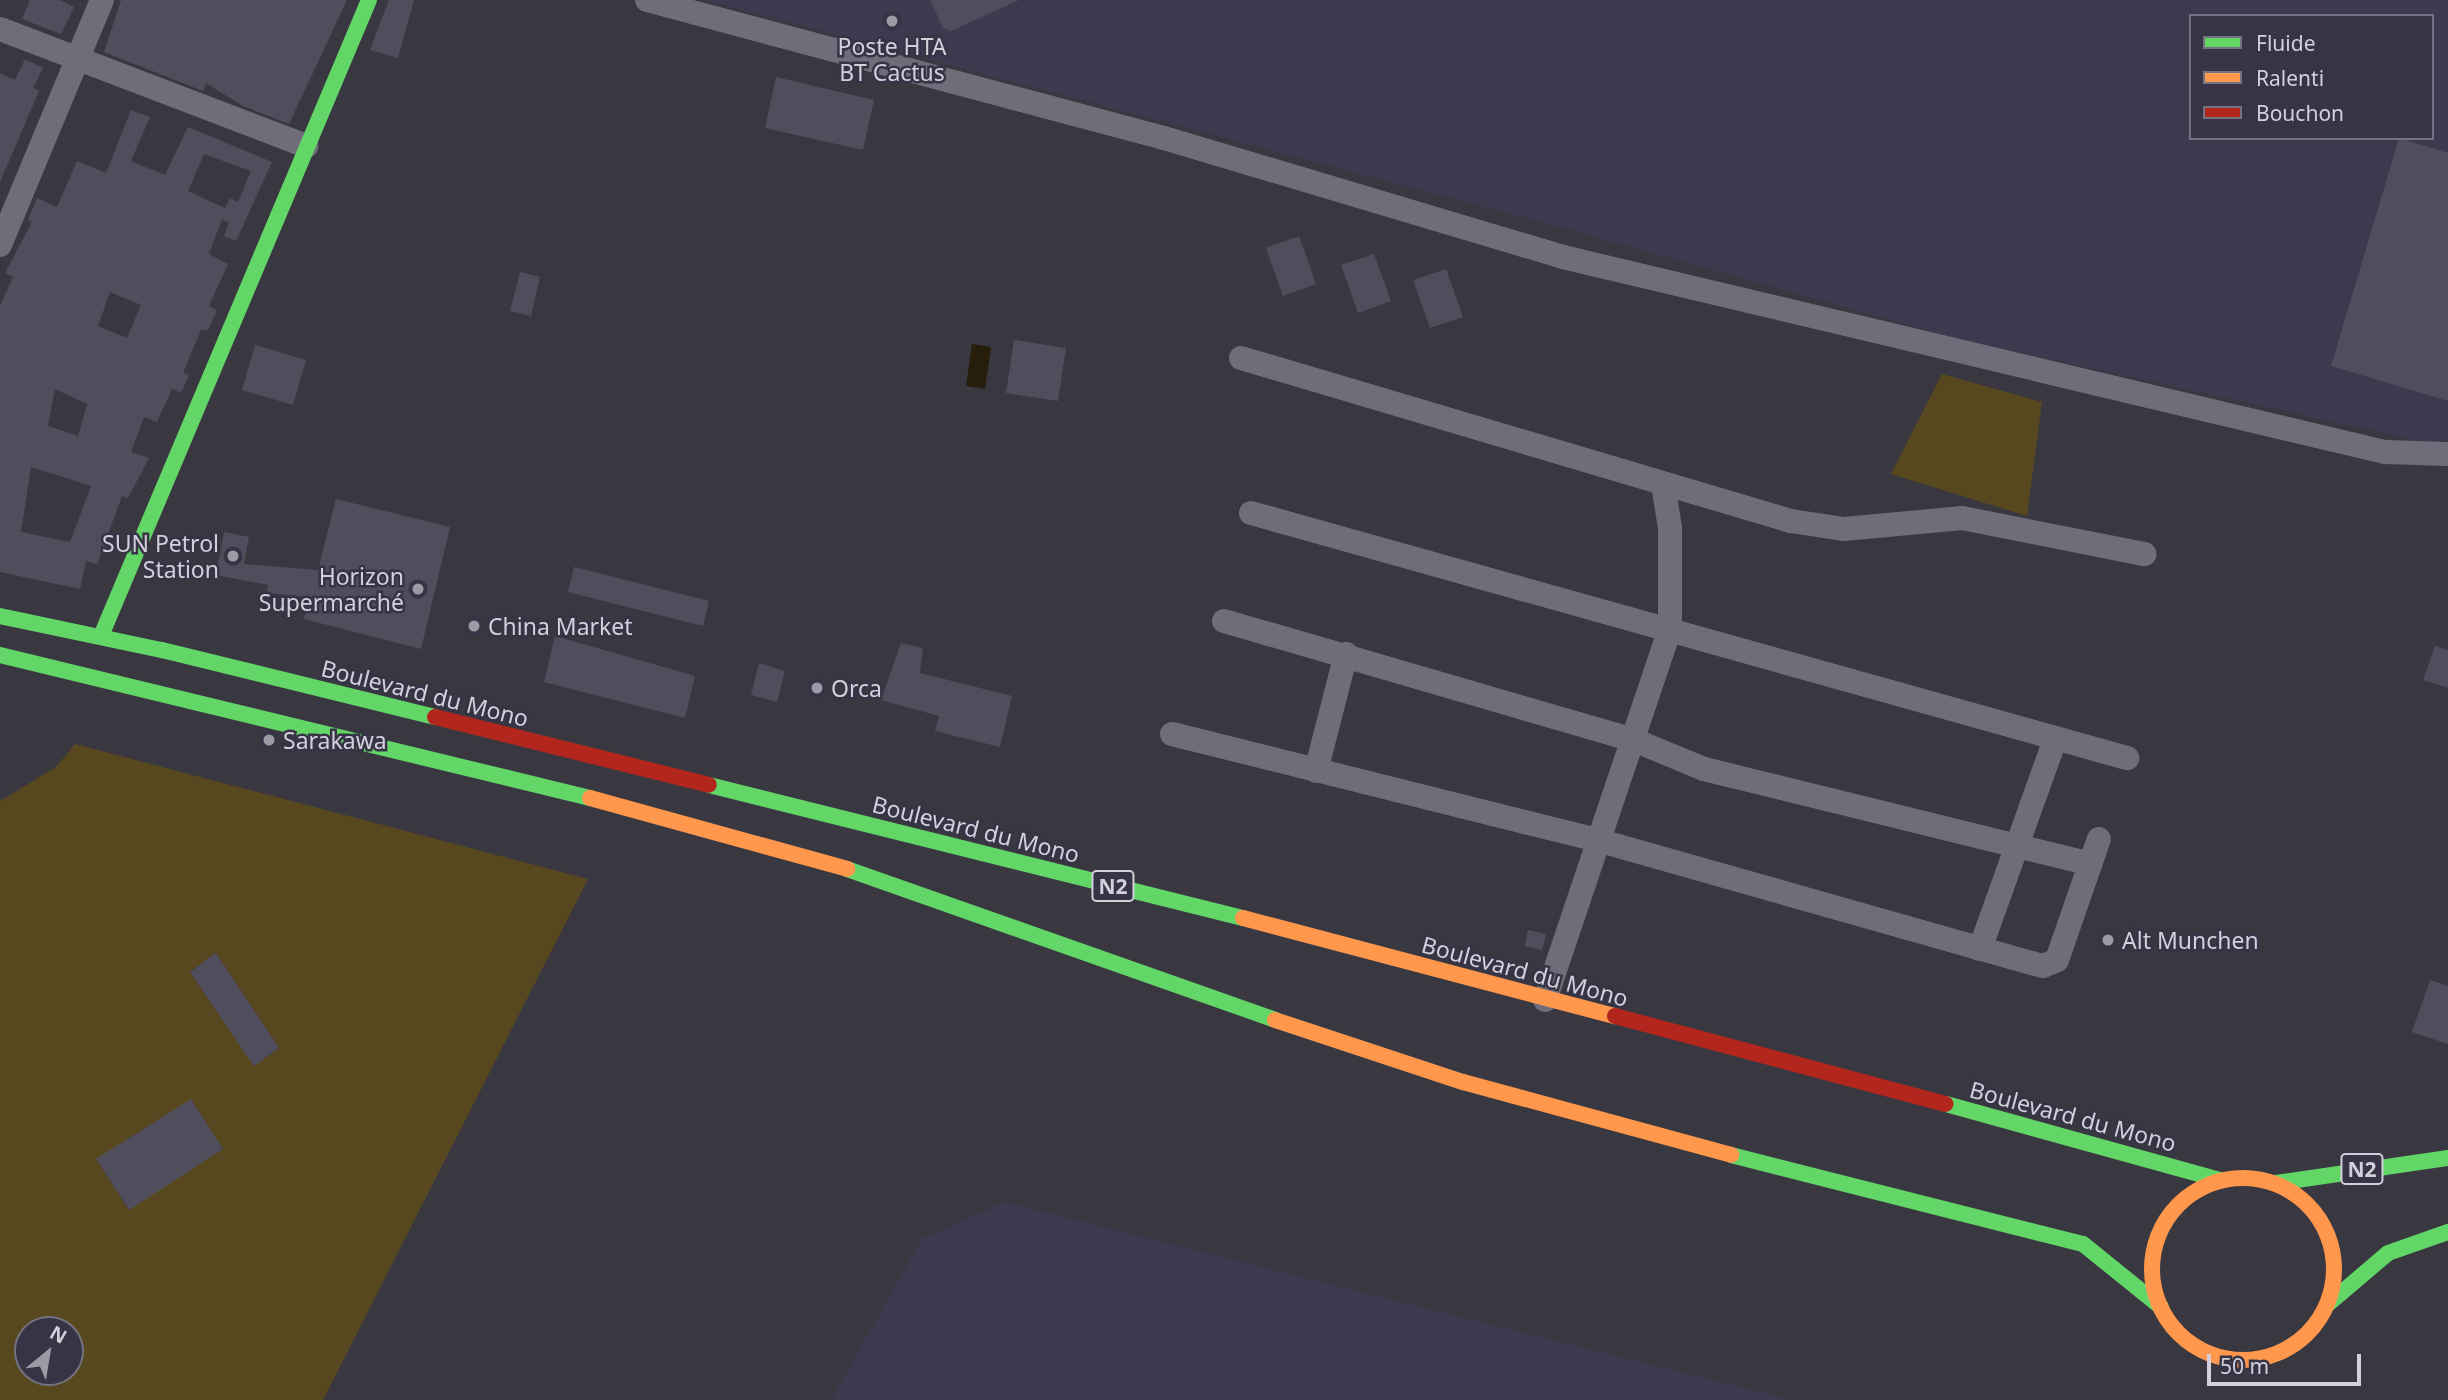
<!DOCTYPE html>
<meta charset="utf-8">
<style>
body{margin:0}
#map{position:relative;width:2448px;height:1400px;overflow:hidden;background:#393841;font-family:"Noto Sans",sans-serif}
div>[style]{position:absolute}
.built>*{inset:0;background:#3c3a4f}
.green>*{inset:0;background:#574820}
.water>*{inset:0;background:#261e0b}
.building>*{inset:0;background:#504e5d}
.street>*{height:24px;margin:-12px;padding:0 12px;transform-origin:12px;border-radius:12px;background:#6f6d7a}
.fast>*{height:16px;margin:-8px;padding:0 8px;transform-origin:8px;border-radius:8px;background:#63d668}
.slow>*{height:16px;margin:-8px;padding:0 8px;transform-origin:8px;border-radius:8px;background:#ff974d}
.slow>.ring{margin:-8px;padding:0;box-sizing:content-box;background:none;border:16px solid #ff974d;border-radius:50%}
.jam>*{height:16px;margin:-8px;padding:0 8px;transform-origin:8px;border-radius:8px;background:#b3261e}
.dots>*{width:19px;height:19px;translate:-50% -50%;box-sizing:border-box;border:4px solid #363445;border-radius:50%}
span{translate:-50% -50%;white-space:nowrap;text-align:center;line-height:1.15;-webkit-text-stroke:5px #363445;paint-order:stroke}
.shield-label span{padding:2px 5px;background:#363445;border:2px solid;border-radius:5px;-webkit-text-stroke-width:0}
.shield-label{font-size:21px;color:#d1d0db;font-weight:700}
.poi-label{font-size:23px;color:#d1d0db}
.right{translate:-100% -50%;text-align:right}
.left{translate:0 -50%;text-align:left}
.street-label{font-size:23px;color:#d1d0db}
.legend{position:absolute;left:2189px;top:14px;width:245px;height:126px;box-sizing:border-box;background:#363445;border:2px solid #747281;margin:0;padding:9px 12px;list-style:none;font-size:21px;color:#d1d0db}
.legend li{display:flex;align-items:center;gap:14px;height:35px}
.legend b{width:35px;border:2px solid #747281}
.north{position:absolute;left:14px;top:1316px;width:70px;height:70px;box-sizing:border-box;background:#363445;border:2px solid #747281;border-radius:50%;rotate:30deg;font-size:19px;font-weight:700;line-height:28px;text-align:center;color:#d1d0db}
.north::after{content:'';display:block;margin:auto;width:24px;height:32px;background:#9c9ba5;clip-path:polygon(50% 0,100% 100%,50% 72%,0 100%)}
.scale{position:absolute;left:2207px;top:1354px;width:154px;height:32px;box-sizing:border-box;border:4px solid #d1d0db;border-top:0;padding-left:9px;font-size:21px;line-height:24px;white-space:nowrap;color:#d1d0db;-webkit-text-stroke:5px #363445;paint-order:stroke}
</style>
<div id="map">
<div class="built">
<i style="clip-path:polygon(evenodd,705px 0,2448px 0,2448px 439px,2429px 443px,1955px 338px,1560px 227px,705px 0,2191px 16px,2432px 16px,2432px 138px,2191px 138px,2191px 16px)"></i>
<i style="clip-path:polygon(1005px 1202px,1130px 1234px,1792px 1400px,831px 1400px,922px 1239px)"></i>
</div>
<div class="green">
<i style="clip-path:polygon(1942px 374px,2042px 402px,2027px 516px,1891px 474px)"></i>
<i style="clip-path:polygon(evenodd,75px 744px,588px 879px,323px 1400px,0 1400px,0 801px,56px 767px,75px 744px,215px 953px,279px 1048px,254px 1066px,190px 972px,215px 953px,75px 744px,191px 1100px,223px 1149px,128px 1209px,97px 1159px,191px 1100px,75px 744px,28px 1330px,70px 1330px,70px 1372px,28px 1372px,28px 1330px)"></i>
</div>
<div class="water">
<i style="clip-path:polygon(972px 344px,991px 347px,985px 389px,966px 386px)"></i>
</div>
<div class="building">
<i style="clip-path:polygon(30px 0,60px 0,74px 7px,61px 34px,22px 19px)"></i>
<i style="clip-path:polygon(121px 0,347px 0,289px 124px,243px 106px,206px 83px,203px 91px,104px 52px)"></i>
<i style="clip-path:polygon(389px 0,414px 0,398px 58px,370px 50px)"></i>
<i style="clip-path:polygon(930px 0,1019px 0,951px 31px,943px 28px)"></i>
<i style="clip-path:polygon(25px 59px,43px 68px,33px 88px,39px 91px,0 182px,0 73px,15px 80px)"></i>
<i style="clip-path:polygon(776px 77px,874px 100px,863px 150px,765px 128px)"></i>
<i style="clip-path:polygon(evenodd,131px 110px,150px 117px,131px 161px,165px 175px,188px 127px,272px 162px,236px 241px,224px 236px,229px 223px,222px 219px,209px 254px,228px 264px,209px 306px,217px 310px,208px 330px,201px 330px,183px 373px,189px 375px,181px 393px,172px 389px,157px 422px,144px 417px,131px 452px,149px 458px,128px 498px,122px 496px,97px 564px,86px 561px,80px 589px,0 572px,0 306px,13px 277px,5px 273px,32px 222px,28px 220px,37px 198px,57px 207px,77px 161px,106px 173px,131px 110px,204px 154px,251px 171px,238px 202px,230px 198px,225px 208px,188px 191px,204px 154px,131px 110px,110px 292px,141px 305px,127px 338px,98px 326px,110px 292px,131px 110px,55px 389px,87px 404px,78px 436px,48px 426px,55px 389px,131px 110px,31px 467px,91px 486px,70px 542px,21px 532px,31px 467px)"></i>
<i style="clip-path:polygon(2399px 138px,2448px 153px,2448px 401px,2331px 366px)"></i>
<i style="clip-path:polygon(1299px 236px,1316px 284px,1283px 296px,1266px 248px)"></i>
<i style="clip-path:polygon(1374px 254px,1391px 301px,1358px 313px,1341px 265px)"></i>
<i style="clip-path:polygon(1446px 269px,1463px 317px,1430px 328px,1413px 280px)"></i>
<i style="clip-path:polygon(520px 272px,540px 277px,531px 316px,510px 311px)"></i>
<i style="clip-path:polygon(1014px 340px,1066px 348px,1058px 401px,1006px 393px)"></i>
<i style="clip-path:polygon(255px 345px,306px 360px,293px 405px,242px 390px)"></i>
<i style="clip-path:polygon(336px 499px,450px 527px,421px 649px,304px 619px,310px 597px,267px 593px,268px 585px,216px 575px,224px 532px,249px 537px,244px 564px,318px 570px)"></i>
<i style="clip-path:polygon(574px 567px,709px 601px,703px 626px,568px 592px)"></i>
<i style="clip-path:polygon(555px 636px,695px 676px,685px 718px,544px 682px)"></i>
<i style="clip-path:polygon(901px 643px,923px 648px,920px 673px,1012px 696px,1000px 747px,935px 731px,939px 716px,881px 700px)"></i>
<i style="clip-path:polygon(2435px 646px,2448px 650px,2448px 688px,2423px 680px)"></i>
<i style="clip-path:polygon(759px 663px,785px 671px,777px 702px,751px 695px)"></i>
<i style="clip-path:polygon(1528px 930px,1546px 934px,1542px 950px,1525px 946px)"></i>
<i style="clip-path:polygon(216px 953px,279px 1048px,254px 1066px,190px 972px)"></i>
<i style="clip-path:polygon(2430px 980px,2448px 986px,2448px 1044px,2412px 1032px)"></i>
<i style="clip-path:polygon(191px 1099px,223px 1149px,129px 1210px,96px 1159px)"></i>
</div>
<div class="street">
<i style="left:647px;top:0;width:535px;rotate:14.95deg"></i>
<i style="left:1164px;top:138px;width:416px;rotate:16.6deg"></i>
<i style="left:1563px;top:257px;width:845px;rotate:13.35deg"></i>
<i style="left:2385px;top:452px;width:63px;rotate:1.8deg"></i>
<i style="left:0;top:29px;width:328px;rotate:20.9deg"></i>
<i style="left:0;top:245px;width:265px;rotate:-67.4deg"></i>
<i style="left:1241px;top:358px;width:574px;rotate:16.51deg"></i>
<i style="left:1791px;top:521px;width:54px;rotate:8.6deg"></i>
<i style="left:1844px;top:529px;width:119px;rotate:-5.3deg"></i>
<i style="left:1962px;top:518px;width:186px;rotate:11.2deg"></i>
<i style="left:1251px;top:513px;width:910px;rotate:15.63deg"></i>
<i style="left:1224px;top:621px;width:427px;rotate:16.2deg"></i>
<i style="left:1634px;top:740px;width:76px;rotate:22.5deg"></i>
<i style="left:1704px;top:769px;width:398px;rotate:13.8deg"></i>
<i style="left:1172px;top:734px;width:438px;rotate:14deg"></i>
<i style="left:1597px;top:840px;width:463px;rotate:15.8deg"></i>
<i style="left:2043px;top:966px;width:15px;rotate:-23deg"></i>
<i style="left:2057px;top:960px;width:128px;rotate:-70.9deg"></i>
<i style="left:1316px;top:771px;width:121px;rotate:-75.6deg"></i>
<i style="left:1980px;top:949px;width:223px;rotate:-70.3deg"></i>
<i style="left:1545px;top:1000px;width:392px;rotate:-71.4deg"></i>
<i style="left:1670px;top:628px;width:100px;rotate:-90deg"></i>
<i style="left:1670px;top:528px;width:45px;rotate:-99deg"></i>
</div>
<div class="fast">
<i style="left:0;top:616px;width:166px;rotate:11.9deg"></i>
<i style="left:162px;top:650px;width:281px;rotate:13.8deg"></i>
<i style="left:101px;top:636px;width:690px;rotate:-67.15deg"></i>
<i style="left:0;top:655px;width:607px;rotate:13.62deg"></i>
<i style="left:709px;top:785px;width:550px;rotate:13.99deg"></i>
<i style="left:847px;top:869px;width:454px;rotate:19.4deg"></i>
<i style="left:1946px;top:1104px;width:284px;rotate:15.5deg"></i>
<i style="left:1731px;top:1155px;width:363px;rotate:14.2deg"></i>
<i style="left:2083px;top:1244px;width:100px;rotate:38.9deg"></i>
<i style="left:2276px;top:1183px;width:174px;rotate:-8.3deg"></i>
<i style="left:2327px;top:1305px;width:80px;rotate:-40.4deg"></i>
<i style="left:2388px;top:1253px;width:64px;rotate:-19.3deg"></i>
</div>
<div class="slow">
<i style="left:590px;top:798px;width:267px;rotate:15.4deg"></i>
<i style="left:1243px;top:918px;width:385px;rotate:14.8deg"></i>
<i style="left:1275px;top:1020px;width:198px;rotate:18.3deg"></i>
<i style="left:1463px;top:1082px;width:278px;rotate:15.2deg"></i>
<i class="ring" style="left:2152px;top:1178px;width:166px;height:166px"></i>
</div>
<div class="jam">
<i style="left:435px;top:717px;width:282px;rotate:13.9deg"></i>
<i style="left:1615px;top:1016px;width:342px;rotate:14.9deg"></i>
</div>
<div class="dots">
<i style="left:892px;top:21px;background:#9c9ba5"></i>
<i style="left:233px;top:556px;background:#9c9ba5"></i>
<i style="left:418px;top:589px;background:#9c9ba5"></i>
<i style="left:474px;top:626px;background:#9c9ba5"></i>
<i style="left:817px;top:688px;background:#9c9ba5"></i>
<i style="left:269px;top:740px;background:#9c9ba5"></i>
<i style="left:2108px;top:940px;background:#9c9ba5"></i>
</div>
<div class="shield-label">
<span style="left:1113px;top:886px">N2</span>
<span style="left:2362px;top:1169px">N2</span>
</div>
<div class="poi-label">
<span style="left:892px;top:59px">Poste HTA<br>BT Cactus</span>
<span class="right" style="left:219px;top:556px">SUN Petrol<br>Station</span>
<span class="right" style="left:404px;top:589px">Horizon<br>Supermarché</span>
<span class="left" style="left:488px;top:626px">China Market</span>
<span class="left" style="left:831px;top:688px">Orca</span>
<span class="left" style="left:283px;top:740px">Sarakawa</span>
<span class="left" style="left:2122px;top:940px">Alt Munchen</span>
</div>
<div class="street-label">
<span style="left:425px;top:693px;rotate:14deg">Boulevard du Mono</span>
<span style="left:976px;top:829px;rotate:14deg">Boulevard du Mono</span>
<span style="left:1525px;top:971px;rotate:15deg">Boulevard du Mono</span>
<span style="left:2073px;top:1116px;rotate:15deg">Boulevard du Mono</span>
</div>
<ul class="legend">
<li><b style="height:9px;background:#63d668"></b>Fluide</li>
<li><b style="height:9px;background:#ff974d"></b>Ralenti</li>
<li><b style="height:9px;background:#b3261e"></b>Bouchon</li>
</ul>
<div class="north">N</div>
<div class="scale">50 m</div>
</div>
